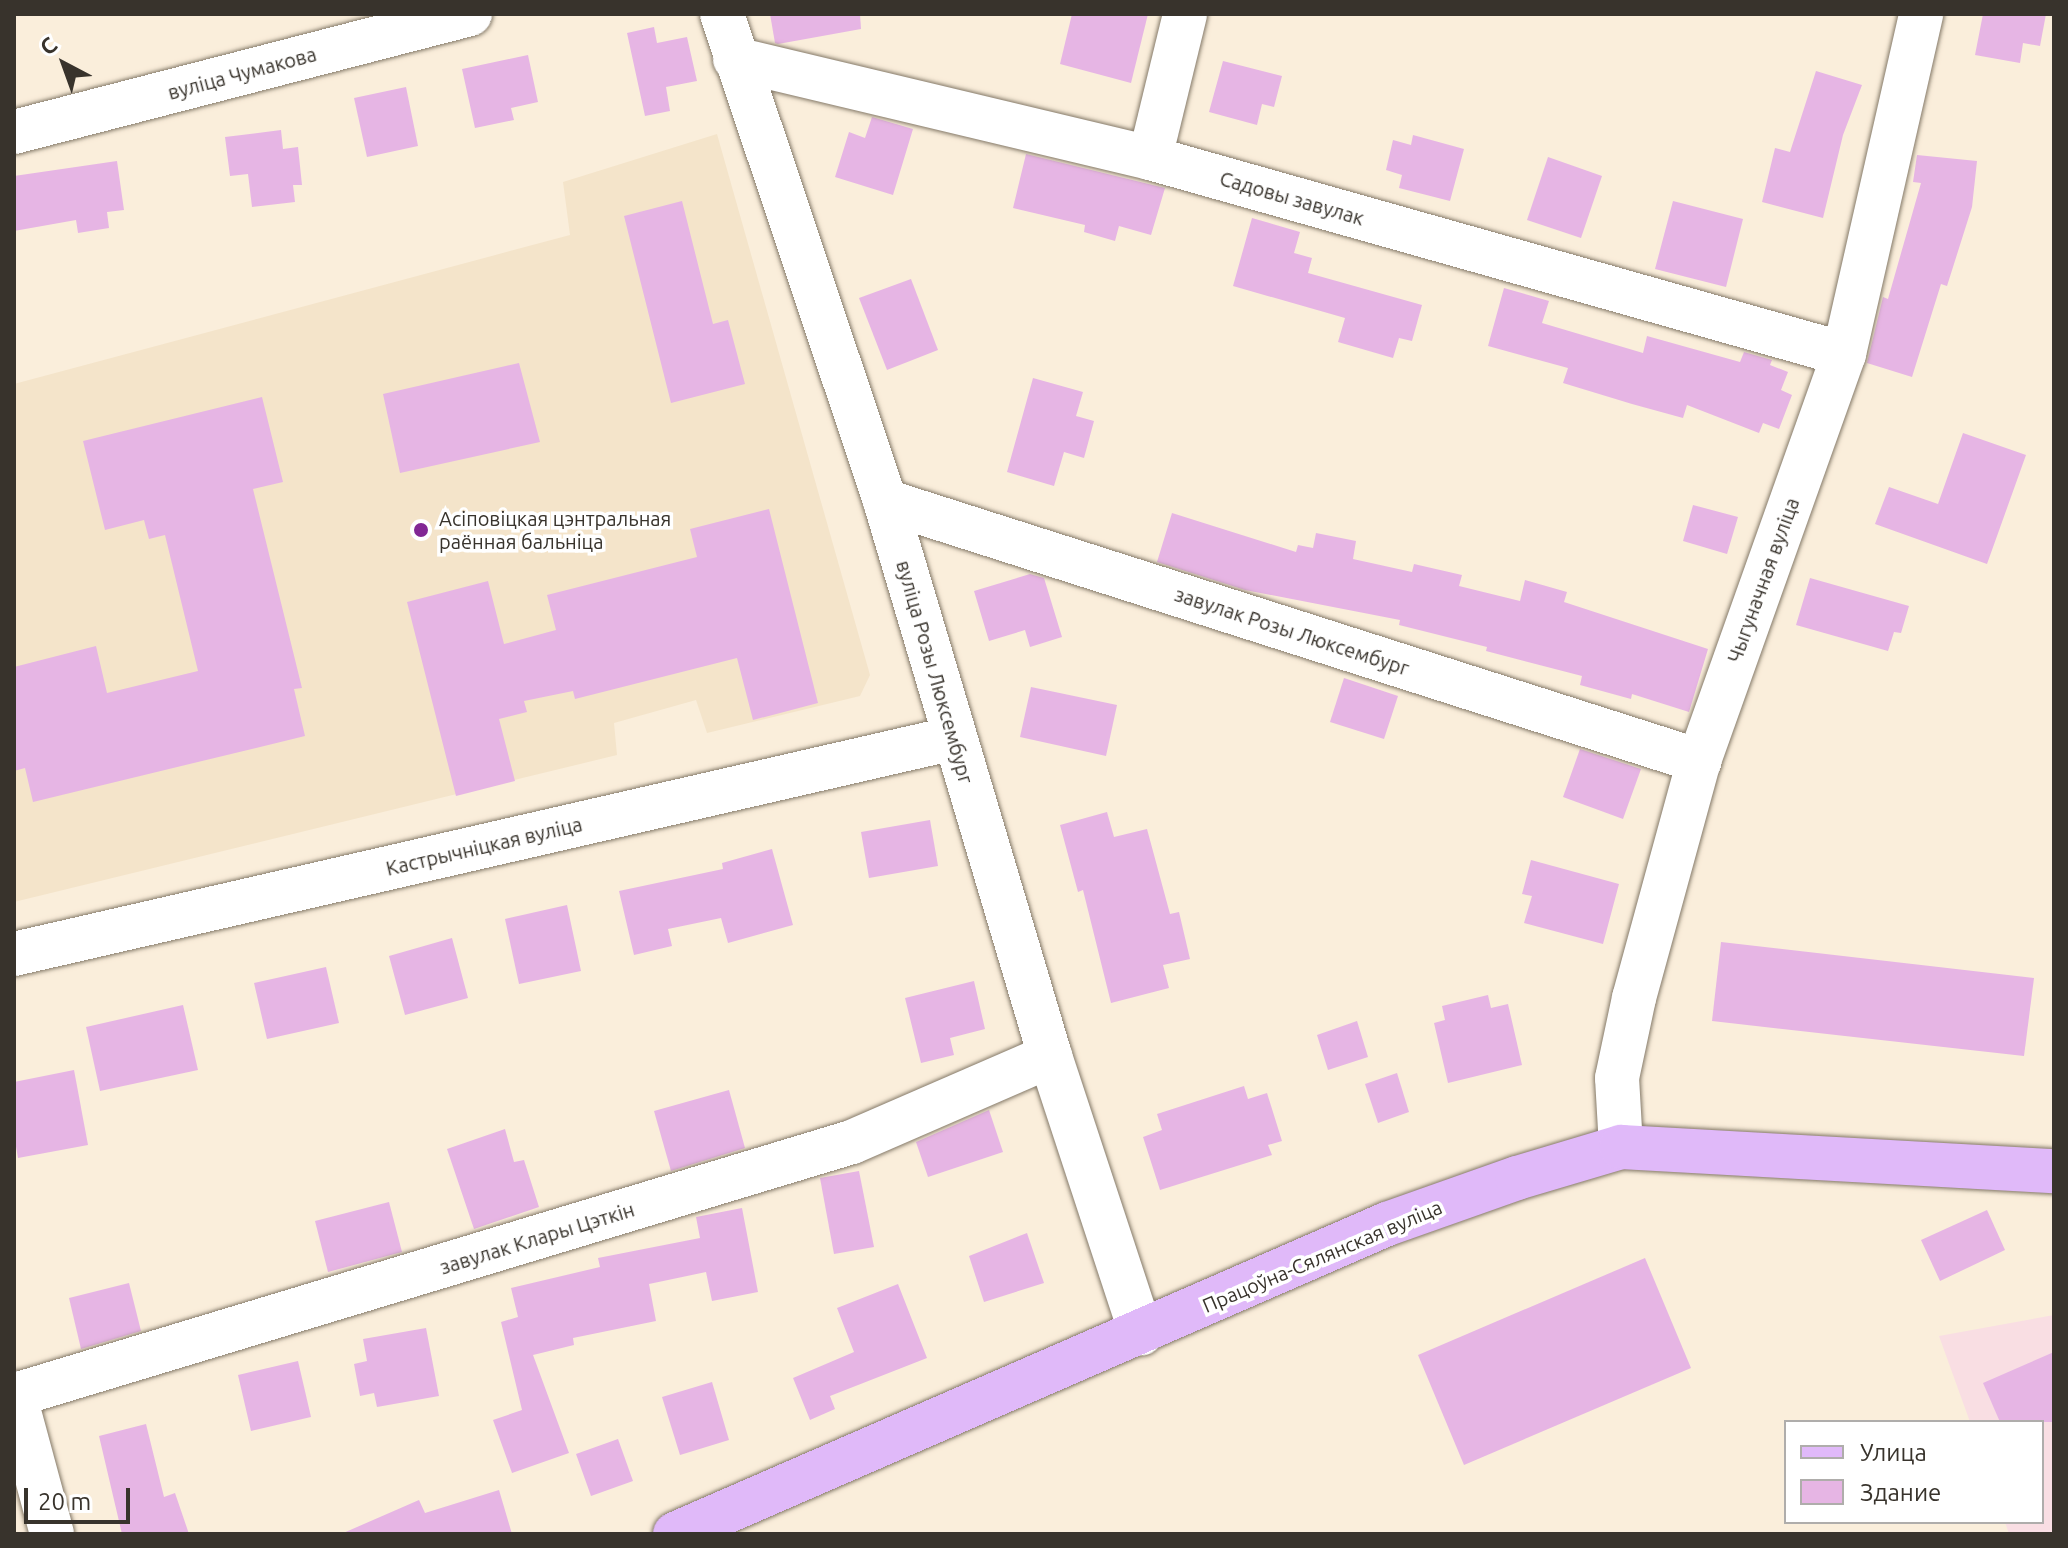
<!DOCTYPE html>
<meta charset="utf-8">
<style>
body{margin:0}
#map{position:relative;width:2068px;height:1548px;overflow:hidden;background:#faeedb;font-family:Ubuntu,sans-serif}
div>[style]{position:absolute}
.industrial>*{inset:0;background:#f9dee3}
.built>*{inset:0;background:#f4e4ca}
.building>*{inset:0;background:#e6b5e4}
.roads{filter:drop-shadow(0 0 2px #847968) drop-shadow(0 0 2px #847968)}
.minor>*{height:44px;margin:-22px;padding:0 22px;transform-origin:22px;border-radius:22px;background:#fff}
.major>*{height:44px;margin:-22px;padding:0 22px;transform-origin:22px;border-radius:22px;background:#e0b9f9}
.dots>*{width:22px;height:22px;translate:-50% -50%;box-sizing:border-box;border:4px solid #fff;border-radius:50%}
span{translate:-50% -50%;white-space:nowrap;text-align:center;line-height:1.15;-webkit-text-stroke:7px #fff;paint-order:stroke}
.street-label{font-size:20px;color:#38332c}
.poi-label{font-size:20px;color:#38332c}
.left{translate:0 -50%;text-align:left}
.frame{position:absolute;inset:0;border:16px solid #38332c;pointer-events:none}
.legend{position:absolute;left:1784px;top:1420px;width:260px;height:104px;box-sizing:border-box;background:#fff;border:2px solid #afadab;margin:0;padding:10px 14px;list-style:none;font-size:24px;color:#38332c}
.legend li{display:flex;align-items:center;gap:16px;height:40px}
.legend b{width:40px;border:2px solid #afadab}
.north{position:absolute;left:24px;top:24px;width:80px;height:80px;-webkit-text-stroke:6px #fff;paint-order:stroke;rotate:319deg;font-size:22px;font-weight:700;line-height:32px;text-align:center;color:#38332c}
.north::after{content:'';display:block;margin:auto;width:28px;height:36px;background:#38332c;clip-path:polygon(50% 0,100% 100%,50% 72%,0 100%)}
.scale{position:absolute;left:24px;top:1488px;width:106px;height:36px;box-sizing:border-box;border:4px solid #38332c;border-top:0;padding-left:10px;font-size:24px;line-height:28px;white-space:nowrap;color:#38332c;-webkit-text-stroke:6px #fff;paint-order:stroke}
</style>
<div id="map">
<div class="industrial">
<i style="clip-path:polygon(2054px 1315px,2054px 1534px,2009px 1534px,2005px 1522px,2042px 1522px,2042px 1422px,1970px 1422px,1939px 1336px)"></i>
</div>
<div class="built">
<i style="clip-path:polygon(717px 134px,870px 675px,860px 696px,707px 733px,696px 700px,614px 723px,617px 755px,14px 902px,14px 384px,570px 235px,563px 182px)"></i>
</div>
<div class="building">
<i style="clip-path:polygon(770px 14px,860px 14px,861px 29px,778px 44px,775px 43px)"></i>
<i style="clip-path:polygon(1072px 14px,1148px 14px,1131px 83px,1060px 64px)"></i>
<i style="clip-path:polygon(1983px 14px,2046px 14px,2040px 46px,2023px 43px,2020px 63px,1975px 55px)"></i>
<i style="clip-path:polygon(654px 27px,657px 43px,687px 37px,697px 81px,666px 87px,670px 111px,645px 116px,627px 33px)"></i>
<i style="clip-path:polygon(528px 55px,538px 102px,511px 108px,514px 120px,475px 128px,462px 69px)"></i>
<i style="clip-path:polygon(1223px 61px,1282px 76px,1274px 107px,1262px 104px,1257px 125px,1209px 112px)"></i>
<i style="clip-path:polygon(1816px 71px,1862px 85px,1843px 135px,1823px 218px,1762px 202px,1775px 148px,1790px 152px)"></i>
<i style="clip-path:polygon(406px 87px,418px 146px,367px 157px,354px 98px)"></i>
<i style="clip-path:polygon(872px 117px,913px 129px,893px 195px,835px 177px,849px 132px,865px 138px)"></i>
<i style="clip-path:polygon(281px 130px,283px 149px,298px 147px,302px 185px,293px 185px,295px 202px,252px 207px,248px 174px,230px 176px,225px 137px)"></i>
<i style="clip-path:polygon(1413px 135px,1464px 149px,1450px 201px,1399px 188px,1402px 175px,1386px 170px,1393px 140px,1411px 145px)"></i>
<i style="clip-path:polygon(1026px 154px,1165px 188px,1151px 235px,1119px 226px,1115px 241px,1084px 232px,1085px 225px,1013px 208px)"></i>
<i style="clip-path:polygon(1917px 155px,1977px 161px,1972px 207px,1947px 286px,1941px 284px,1912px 377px,1867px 363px,1883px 297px,1888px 299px,1921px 183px,1913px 182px)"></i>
<i style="clip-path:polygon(1548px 157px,1602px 176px,1581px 238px,1527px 220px)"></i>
<i style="clip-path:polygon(117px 161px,124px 210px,107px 212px,109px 228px,78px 233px,76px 220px,14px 231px,14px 176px)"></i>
<i style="clip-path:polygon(682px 201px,713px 324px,728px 320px,745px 384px,671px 403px,624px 216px)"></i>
<i style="clip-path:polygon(1673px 201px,1743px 219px,1726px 287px,1655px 269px)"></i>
<i style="clip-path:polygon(1252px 218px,1300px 232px,1294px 253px,1312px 258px,1308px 273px,1422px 305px,1412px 341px,1399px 338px,1393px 358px,1338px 342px,1345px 318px,1233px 286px)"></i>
<i style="clip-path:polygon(911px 279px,938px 350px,887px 370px,859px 298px)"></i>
<i style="clip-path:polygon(1504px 288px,1549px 301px,1542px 323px,1643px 353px,1647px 336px,1740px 362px,1744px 352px,1772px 360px,1770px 365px,1788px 372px,1781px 390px,1792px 395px,1779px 429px,1763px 423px,1759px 433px,1687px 405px,1683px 418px,1632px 404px,1563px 383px,1568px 368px,1488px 346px)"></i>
<i style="clip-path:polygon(519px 363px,540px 442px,400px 473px,383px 394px)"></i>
<i style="clip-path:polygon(1033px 378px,1083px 392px,1076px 416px,1094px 421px,1084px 458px,1064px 452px,1054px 486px,1007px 472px)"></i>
<i style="clip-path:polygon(262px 397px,283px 482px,253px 489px,302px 688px,294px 689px,305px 736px,33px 802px,25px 768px,14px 771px,14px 667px,96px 646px,107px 693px,198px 671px,165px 535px,149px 539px,144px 520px,105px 530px,83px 441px)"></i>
<i style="clip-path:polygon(1963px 433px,2026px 455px,1987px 564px,1875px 524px,1889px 487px,1938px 504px)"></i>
<i style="clip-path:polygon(1693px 505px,1738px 517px,1727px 554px,1683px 541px)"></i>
<i style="clip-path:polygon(769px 509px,818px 703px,753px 720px,737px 658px,575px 699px,573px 691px,524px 701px,527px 712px,499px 719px,515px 781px,456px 796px,407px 602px,488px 581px,504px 644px,556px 630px,547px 595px,697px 557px,690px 529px)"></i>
<i style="clip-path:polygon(1172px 513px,1296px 552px,1298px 545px,1313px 548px,1316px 533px,1356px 541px,1353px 559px,1412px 572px,1414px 564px,1462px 575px,1459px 586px,1520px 601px,1525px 580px,1567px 592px,1564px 602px,1708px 649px,1689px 712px,1632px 694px,1631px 699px,1580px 685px,1582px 676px,1486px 651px,1487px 647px,1399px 625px,1400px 620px,1245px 590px,1157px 562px)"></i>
<i style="clip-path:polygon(1030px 574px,1044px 578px,1062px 637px,1030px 647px,1025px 630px,989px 641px,974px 591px)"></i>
<i style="clip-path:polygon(1810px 578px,1909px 606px,1901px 633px,1894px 632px,1888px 651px,1796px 625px)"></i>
<i style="clip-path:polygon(1344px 678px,1398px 696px,1384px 739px,1330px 722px)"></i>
<i style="clip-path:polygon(1031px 687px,1117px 705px,1106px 756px,1020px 737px)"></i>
<i style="clip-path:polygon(1580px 749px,1641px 769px,1623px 819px,1563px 797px)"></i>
<i style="clip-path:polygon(1107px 812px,1114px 837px,1147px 829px,1170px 914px,1179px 912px,1190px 959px,1163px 965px,1169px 988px,1111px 1003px,1083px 890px,1078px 892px,1060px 825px)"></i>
<i style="clip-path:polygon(930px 820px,938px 866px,869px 878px,861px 832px)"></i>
<i style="clip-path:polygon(772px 849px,793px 925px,728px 943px,721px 918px,668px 929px,672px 946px,634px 955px,619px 891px,723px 869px,722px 863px)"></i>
<i style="clip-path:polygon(1531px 860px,1619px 884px,1603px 944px,1524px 923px,1532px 896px,1522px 894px)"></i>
<i style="clip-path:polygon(567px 905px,581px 971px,519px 984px,505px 919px)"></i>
<i style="clip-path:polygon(452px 938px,468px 998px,405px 1015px,389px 956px)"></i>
<i style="clip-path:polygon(1721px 942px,2034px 978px,2024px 1056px,1712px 1021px)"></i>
<i style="clip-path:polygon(326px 967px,339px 1023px,267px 1039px,254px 983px)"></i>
<i style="clip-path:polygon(974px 981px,985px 1029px,950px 1038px,954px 1055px,921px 1063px,905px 998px)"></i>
<i style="clip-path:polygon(1488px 995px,1491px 1008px,1508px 1004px,1522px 1065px,1448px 1083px,1434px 1023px,1445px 1020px,1442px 1006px)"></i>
<i style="clip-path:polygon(183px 1005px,198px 1070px,100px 1091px,86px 1027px)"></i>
<i style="clip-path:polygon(1357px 1021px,1368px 1057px,1328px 1070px,1317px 1035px)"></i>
<i style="clip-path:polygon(74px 1070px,88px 1145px,18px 1158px,14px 1135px,14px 1082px)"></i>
<i style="clip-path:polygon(1397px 1073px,1409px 1112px,1378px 1123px,1365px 1084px)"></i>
<i style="clip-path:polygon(1244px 1086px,1248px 1099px,1267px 1093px,1282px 1141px,1268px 1145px,1272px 1155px,1160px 1190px,1143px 1137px,1162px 1130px,1157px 1114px)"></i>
<i style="clip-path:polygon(729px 1090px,745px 1148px,671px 1171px,654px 1111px)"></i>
<i style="clip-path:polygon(989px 1110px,1003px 1152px,928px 1177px,916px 1142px)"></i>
<i style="clip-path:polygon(505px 1129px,514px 1162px,524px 1160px,539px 1207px,474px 1229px,447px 1149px)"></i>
<i style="clip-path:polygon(859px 1171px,874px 1247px,834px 1254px,820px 1178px)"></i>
<i style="clip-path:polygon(389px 1202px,402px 1252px,328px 1272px,315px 1221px)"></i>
<i style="clip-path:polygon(742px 1208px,758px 1292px,712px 1301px,706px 1272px,649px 1284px,656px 1321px,573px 1338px,574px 1345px,533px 1355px,569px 1453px,512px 1473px,493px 1420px,522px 1410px,501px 1322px,518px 1317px,511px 1288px,600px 1267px,598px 1258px,700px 1238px,696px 1217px)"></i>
<i style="clip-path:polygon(1987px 1210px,2005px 1250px,1940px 1281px,1921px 1240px)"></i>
<i style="clip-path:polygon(1027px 1233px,1044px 1283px,984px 1302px,969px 1256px)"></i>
<i style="clip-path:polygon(1645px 1258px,1691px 1368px,1464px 1465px,1418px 1355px)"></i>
<i style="clip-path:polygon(129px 1283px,141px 1331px,81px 1349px,69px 1298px)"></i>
<i style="clip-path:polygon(898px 1284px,927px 1358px,830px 1396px,835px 1409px,810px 1420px,793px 1378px,854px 1352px,837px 1308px)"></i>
<i style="clip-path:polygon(426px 1328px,439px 1396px,377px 1407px,374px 1393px,360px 1396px,354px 1364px,367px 1361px,363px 1339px)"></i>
<i style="clip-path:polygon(2054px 1352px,2054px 1422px,2000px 1422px,1983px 1383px)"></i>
<i style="clip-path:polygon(298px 1361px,311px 1417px,251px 1431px,238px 1375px)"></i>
<i style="clip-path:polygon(712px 1382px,729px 1440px,680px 1455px,662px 1397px)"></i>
<i style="clip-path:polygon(146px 1424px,164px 1497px,175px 1493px,189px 1534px,122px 1534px,99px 1436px)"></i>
<i style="clip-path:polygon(618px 1439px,633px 1481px,591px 1496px,576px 1454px)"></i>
<i style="clip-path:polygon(499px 1490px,512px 1534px,341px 1534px,419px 1500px,425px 1513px)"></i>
</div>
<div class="roads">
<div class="minor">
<i style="left:722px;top:14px;width:514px;rotate:71.49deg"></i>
<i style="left:885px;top:501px;width:579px;rotate:73.44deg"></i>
<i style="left:1050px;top:1056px;width:292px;rotate:71.8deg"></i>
<i style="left:735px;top:59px;width:427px;rotate:13.4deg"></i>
<i style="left:1150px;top:158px;width:721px;rotate:15.77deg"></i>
<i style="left:14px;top:132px;width:471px;rotate:-14.5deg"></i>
<i style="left:1150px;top:158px;width:148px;rotate:-76.3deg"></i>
<i style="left:885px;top:501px;width:855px;rotate:17.71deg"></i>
<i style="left:14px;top:954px;width:964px;rotate:-12.94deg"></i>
<i style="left:1621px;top:1147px;width:69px;rotate:-93.3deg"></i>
<i style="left:1617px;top:1078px;width:82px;rotate:-78deg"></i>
<i style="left:1634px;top:998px;width:246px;rotate:-74.7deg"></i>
<i style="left:1699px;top:761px;width:432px;rotate:-70.4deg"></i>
<i style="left:1844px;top:354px;width:349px;rotate:-77.2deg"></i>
<i style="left:14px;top:1393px;width:146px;rotate:74.9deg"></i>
<i style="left:15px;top:1395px;width:874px;rotate:-16.82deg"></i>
<i style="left:852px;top:1142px;width:216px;rotate:-23.5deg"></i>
</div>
<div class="major">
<i style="left:675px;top:1534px;width:777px;rotate:-23.53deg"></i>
<i style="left:1387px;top:1224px;width:138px;rotate:-19.5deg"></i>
<i style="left:1517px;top:1178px;width:109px;rotate:-16.6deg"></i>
<i style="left:1621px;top:1147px;width:434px;rotate:3.2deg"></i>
</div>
</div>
<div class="dots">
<i style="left:421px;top:530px;background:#822794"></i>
</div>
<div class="street-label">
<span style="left:242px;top:73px;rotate:-15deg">вуліца Чумакова</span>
<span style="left:1292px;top:198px;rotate:16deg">Садовы завулак</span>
<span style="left:1763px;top:580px;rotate:-70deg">Чыгуначная вуліца</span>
<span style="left:1292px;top:631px;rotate:18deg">завулак Розы Люксембург</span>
<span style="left:935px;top:672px;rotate:74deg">вуліца Розы Люксембург</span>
<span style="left:484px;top:846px;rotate:-13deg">Кастрычніцкая вуліца</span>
<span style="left:537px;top:1238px;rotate:-17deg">завулак Клары Цэткін</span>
<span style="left:1322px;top:1256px;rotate:-23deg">Працоўна-Сялянская вуліца</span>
</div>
<div class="poi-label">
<span class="left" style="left:439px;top:530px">Асіповіцкая цэнтральная<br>раённая бальніца</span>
</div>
<div class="frame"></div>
<ul class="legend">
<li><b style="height:10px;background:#e0b9f9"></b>Улица</li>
<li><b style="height:22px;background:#e6b5e4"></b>Здание</li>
</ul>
<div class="north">С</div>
<div class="scale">20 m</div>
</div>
